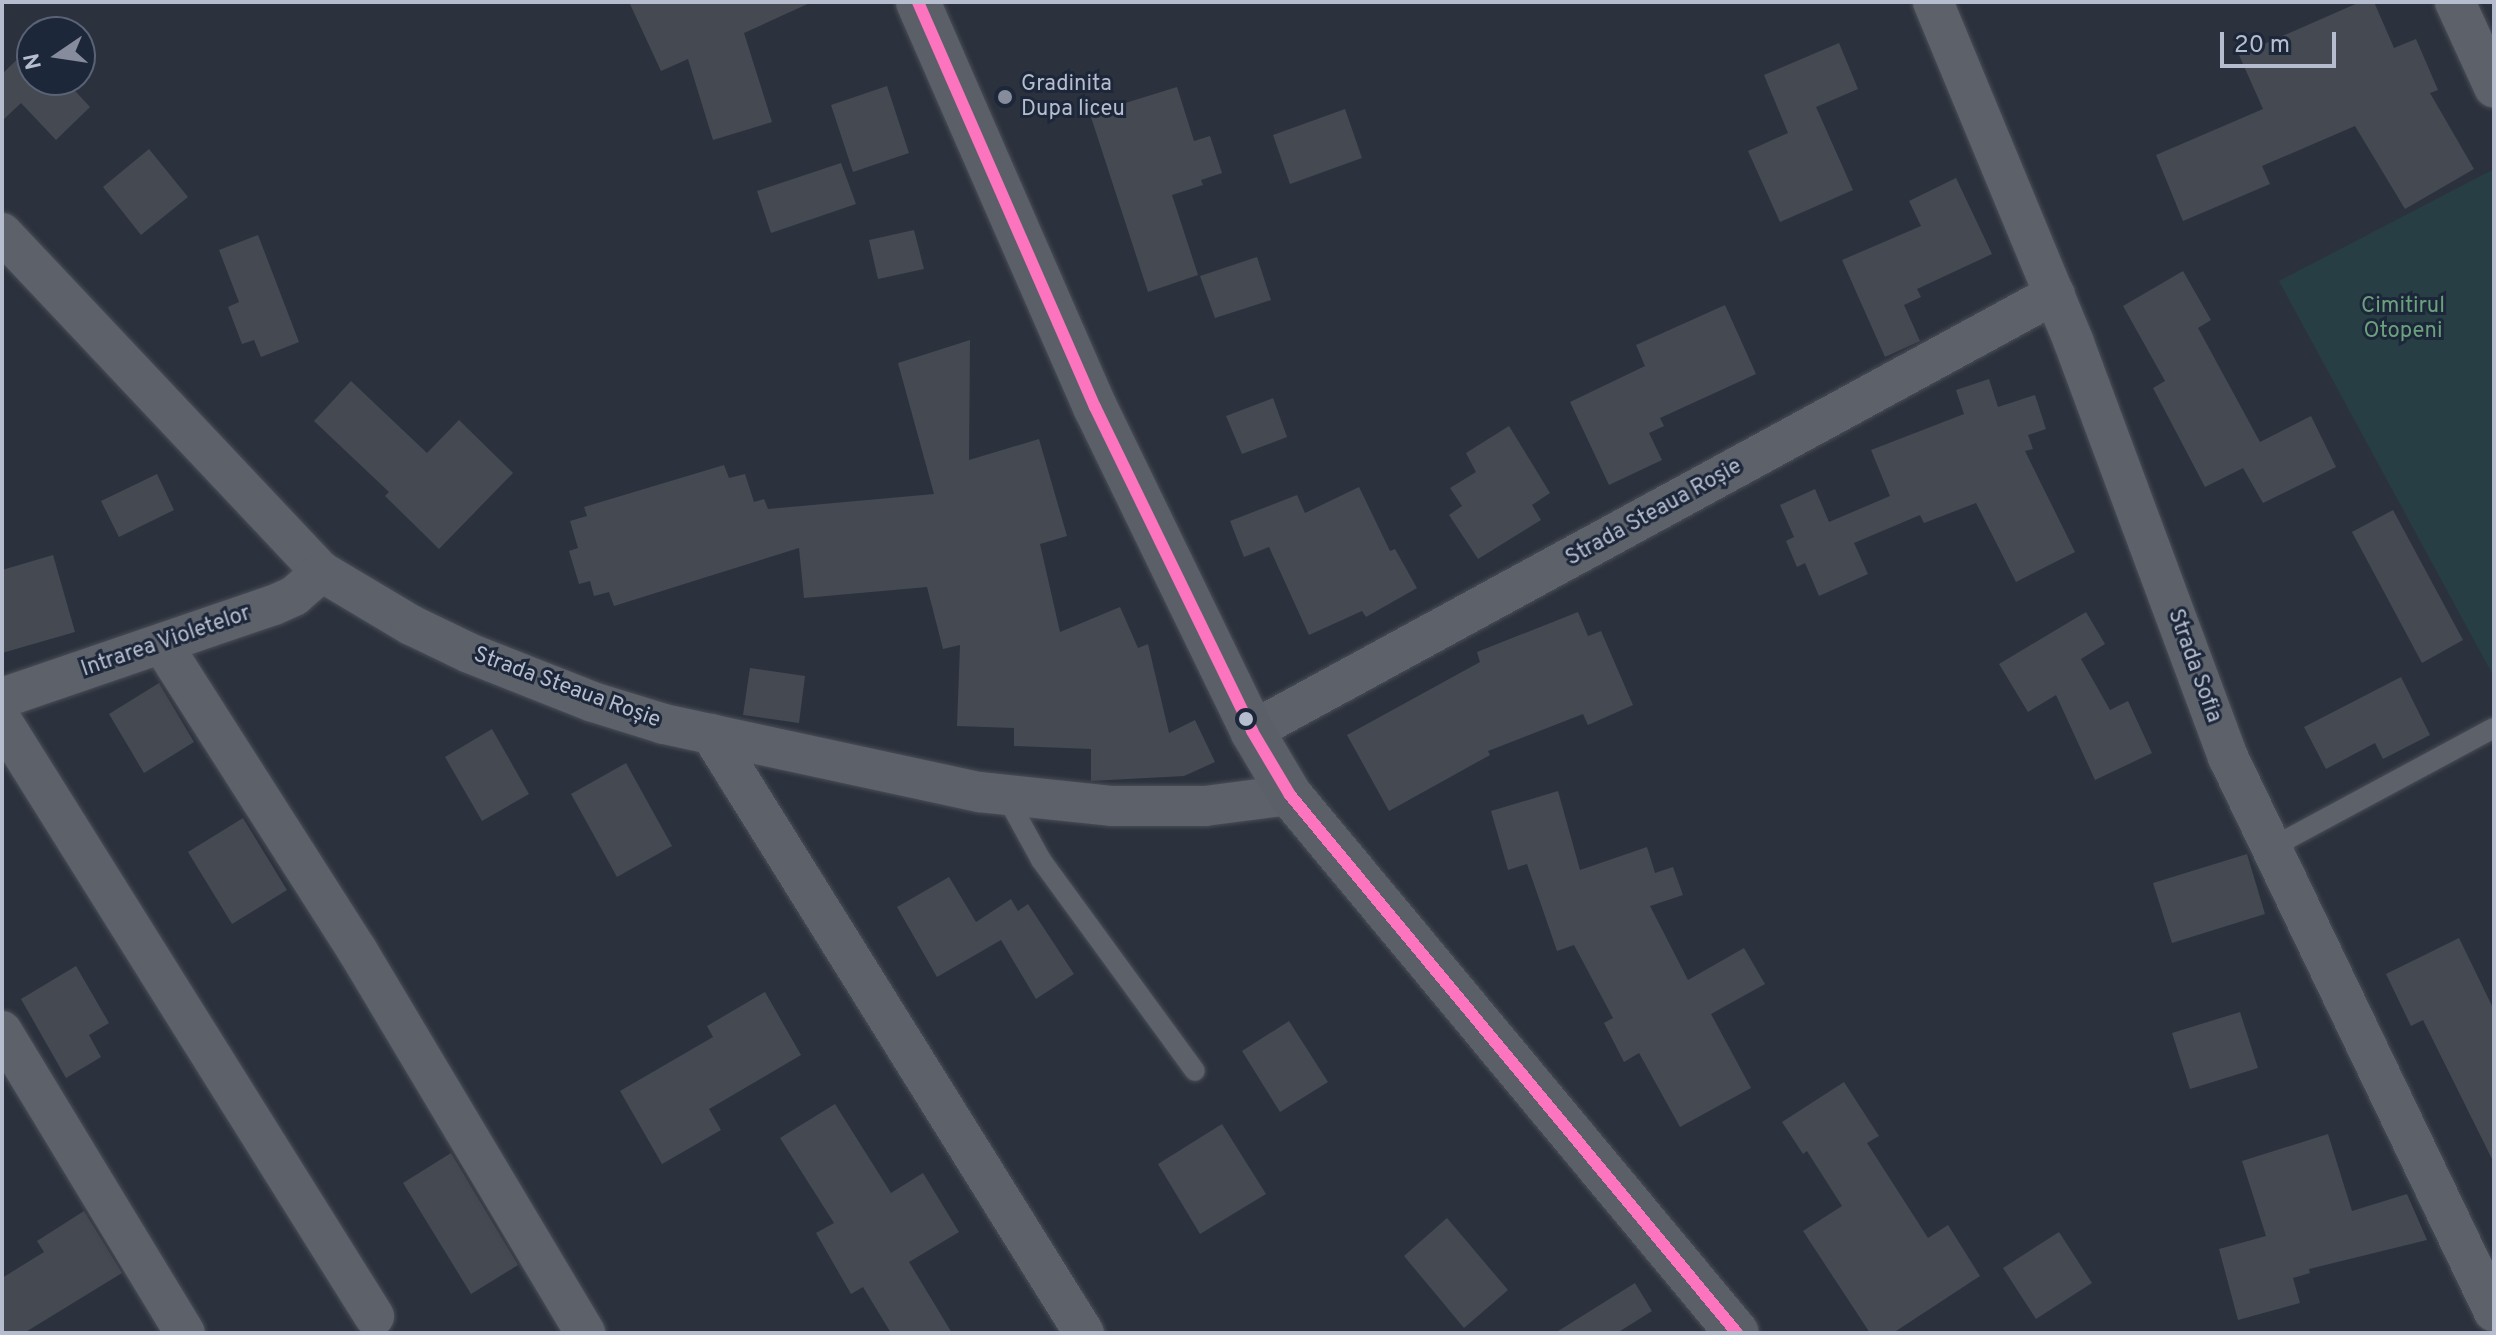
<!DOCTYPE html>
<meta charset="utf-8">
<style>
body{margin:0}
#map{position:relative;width:2496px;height:1335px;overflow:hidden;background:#2c323d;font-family:Overpass,sans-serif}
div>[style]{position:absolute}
.green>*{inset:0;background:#273e45}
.building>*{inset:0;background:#444952}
.roads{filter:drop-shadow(0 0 2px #494d56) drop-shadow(0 0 2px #494d56)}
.service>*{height:20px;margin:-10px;padding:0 10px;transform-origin:10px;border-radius:10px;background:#5d616a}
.minor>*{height:40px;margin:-20px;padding:0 20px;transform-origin:20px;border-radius:20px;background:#5d616a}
.secondary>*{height:44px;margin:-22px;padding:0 22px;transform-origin:22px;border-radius:22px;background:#5b5f68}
.bus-1>*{height:12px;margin:-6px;padding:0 6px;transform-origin:6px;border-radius:6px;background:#fc73be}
.dots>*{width:22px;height:22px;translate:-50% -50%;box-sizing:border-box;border:4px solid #1d273a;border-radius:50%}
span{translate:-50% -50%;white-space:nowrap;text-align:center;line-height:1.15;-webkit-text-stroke:6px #1d273a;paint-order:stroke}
.poi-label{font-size:22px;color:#b6bdce}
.left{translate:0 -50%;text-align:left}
.park-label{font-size:22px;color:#6ba17c}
.street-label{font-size:22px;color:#b6bdce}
.frame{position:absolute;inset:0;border:4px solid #b6bdce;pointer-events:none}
.north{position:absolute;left:16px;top:16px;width:80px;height:80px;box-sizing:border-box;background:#1d273a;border:2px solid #5a6375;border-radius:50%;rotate:257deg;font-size:22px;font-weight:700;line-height:32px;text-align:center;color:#b6bdce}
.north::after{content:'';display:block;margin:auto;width:28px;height:36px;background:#868c9b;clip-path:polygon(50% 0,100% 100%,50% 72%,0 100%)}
.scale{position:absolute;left:2220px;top:32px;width:116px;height:36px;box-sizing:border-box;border:4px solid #b6bdce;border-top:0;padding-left:10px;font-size:24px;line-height:28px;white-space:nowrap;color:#b6bdce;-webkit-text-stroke:6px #1d273a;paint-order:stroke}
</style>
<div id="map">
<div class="green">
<i style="clip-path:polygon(2494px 169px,2494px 677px,2279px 281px)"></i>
</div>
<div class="building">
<i style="clip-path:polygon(629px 2px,812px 2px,744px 33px,772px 122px,713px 140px,688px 59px,661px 71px)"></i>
<i style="clip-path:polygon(2360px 2px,2374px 2px,2394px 48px,2416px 39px,2438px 90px,2430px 93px,2474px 169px,2405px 209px,2355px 126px,2262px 166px,2270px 184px,2183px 221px,2156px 155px,2263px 109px,2239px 55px)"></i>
<i style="clip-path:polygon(1839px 43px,1858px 89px,1816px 107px,1853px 190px,1780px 222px,1748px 151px,1788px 133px,1764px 75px)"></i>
<i style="clip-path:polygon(32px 45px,32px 80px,65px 80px,90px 107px,56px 140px,21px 103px,2px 121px,2px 74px)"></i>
<i style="clip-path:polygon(887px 86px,909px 153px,853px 172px,831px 105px)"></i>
<i style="clip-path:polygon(1177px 87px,1194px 141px,1210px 136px,1222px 173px,1201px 180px,1203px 185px,1172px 195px,1198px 275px,1148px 292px,1090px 114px)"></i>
<i style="clip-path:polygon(1345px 109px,1362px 158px,1290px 184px,1273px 135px)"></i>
<i style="clip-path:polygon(149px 149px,188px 197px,141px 235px,103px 187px)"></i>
<i style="clip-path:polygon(841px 163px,856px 204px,771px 233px,757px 191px)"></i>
<i style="clip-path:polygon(1956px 178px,1992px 254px,1917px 289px,1921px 297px,1904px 305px,1920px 341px,1885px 357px,1842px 260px,1921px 226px,1909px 201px)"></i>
<i style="clip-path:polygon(914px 230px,924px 269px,878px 279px,869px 240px)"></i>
<i style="clip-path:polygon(258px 235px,299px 342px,261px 357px,254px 340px,242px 344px,228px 307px,239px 302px,219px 250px)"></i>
<i style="clip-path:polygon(1257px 257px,1271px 300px,1215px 318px,1200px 276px)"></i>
<i style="clip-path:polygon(2183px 271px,2211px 320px,2198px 328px,2260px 442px,2311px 416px,2336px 467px,2263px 503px,2243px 468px,2205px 487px,2153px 388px,2165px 381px,2123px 306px)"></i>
<i style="clip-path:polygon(1725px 305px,1756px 374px,1660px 418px,1664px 426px,1649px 433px,1662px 460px,1609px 485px,1570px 402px,1645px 366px,1636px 345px)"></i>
<i style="clip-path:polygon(970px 340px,969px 460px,1039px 439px,1067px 536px,1040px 544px,1060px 632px,1120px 607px,1138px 648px,1148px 644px,1169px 733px,1195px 720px,1215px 762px,1184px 776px,1091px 781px,1091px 749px,1014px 746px,1014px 728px,957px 726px,960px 645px,943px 649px,927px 587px,804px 598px,799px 548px,614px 606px,609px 592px,594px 596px,590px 581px,579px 584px,569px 551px,578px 548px,570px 521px,587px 516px,584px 507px,724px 465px,729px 478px,745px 474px,754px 502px,764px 499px,768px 509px,934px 494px,898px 363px)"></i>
<i style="clip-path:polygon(1989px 379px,1998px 407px,2035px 395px,2046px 429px,2028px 435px,2033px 449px,2025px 451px,2075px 552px,2016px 582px,1976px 503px,1924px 523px,1920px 515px,1854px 543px,1868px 574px,1819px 596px,1805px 563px,1797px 567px,1786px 541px,1794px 537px,1780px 505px,1815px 489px,1829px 522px,1890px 496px,1871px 450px,1964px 414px,1956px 390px)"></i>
<i style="clip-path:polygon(351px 381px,427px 453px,459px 420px,513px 473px,439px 549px,385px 496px,389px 492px,314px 421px)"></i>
<i style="clip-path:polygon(1273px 398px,1287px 437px,1242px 454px,1226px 416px)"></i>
<i style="clip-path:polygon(1509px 426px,1550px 493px,1532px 505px,1541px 520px,1478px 559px,1449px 515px,1462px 506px,1450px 488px,1476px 472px,1466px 453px)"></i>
<i style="clip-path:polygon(157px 474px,174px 510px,119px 537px,101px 501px)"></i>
<i style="clip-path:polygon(1359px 487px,1390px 551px,1395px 549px,1417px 588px,1366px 617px,1362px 611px,1309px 635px,1269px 547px,1244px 557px,1230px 521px,1297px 495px,1305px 513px)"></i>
<i style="clip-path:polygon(2393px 510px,2463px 640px,2422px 663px,2352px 532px)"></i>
<i style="clip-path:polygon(53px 555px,75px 632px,2px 653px,2px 570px)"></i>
<i style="clip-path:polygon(1578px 612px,1588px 636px,1601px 631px,1633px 705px,1588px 725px,1583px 714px,1488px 751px,1490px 755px,1389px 811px,1347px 735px,1480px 662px,1477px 652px)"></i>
<i style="clip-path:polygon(2086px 612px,2105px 644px,2081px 659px,2110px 710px,2128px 701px,2152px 753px,2095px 780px,2056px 695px,2028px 712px,1999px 664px)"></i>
<i style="clip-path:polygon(750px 668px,805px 676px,799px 723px,743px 715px)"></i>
<i style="clip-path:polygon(2401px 677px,2430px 735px,2383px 759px,2375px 743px,2326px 769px,2304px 727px)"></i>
<i style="clip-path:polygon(159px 683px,194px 742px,144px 773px,109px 714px)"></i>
<i style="clip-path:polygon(492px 729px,529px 794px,482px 821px,445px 757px)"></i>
<i style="clip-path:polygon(626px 763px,672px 846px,617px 877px,571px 794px)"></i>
<i style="clip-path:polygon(1558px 791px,1580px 870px,1647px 847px,1655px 873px,1673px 867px,1683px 895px,1650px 906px,1688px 980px,1744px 948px,1765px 984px,1711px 1014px,1751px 1088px,1680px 1127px,1639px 1053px,1624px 1062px,1604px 1023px,1613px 1018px,1574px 945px,1557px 951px,1527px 864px,1508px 870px,1491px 811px)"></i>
<i style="clip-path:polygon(243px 818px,287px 890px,232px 924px,188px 852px)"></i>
<i style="clip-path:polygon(2247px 854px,2265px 914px,2172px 943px,2153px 883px)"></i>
<i style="clip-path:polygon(949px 877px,976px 922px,1011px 899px,1018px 911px,1028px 904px,1074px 974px,1036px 999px,1001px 940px,937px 977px,897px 907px)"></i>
<i style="clip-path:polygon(2459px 938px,2494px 1010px,2494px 1163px,2423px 1020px,2411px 1026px,2386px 974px)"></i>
<i style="clip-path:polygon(76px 966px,109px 1023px,89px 1035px,101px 1057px,66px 1078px,21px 999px)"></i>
<i style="clip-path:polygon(765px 992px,801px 1055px,709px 1109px,721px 1130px,662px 1164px,620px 1091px,713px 1037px,707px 1026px)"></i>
<i style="clip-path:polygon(2240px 1012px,2258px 1068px,2190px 1089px,2172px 1033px)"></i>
<i style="clip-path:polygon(1289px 1021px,1328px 1082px,1280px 1112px,1242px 1051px)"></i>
<i style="clip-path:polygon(1844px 1082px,1879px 1136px,1867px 1143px,1928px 1238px,1948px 1225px,1980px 1276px,1893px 1333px,1870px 1333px,1803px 1231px,1842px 1206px,1807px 1151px,1803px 1154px,1782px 1122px)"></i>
<i style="clip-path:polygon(835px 1104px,891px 1193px,923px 1173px,959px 1232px,909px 1262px,952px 1333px,891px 1333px,863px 1287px,851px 1294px,816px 1233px,834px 1223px,780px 1138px)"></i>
<i style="clip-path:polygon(1222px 1124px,1266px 1194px,1200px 1234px,1158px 1164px)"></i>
<i style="clip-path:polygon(2328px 1134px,2352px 1211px,2407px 1194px,2427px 1240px,2309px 1269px,2310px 1273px,2293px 1278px,2300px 1303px,2238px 1320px,2219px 1249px,2266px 1236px,2242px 1161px)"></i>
<i style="clip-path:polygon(451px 1153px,518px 1265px,471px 1294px,403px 1183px)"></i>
<i style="clip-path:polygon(84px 1211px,122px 1273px,24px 1333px,2px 1333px,2px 1278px,44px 1252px,37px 1241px)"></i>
<i style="clip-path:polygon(1447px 1218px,1508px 1290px,1464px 1328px,1404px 1256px)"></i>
<i style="clip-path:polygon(2059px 1232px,2092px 1283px,2036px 1319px,2003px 1268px)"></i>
<i style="clip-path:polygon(1635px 1283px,1652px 1311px,1617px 1333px,1555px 1333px)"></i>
</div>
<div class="roads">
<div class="service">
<i style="left:1006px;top:796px;width:73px;rotate:61.3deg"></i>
<i style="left:1041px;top:860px;width:261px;rotate:53.9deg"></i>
<i style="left:2269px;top:849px;width:255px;rotate:-28.3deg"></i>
</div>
<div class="minor">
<i style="left:1933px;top:2px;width:369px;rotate:67.5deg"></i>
<i style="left:2074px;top:343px;width:442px;rotate:69.6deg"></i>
<i style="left:2228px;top:757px;width:615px;rotate:64.39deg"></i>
<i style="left:2455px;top:2px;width:94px;rotate:65.4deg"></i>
<i style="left:2px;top:233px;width:466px;rotate:46.7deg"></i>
<i style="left:322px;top:572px;width:104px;rotate:30.8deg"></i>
<i style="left:411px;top:625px;width:64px;rotate:25.8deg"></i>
<i style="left:469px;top:653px;width:133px;rotate:21.6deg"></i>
<i style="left:593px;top:702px;width:74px;rotate:17.2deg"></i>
<i style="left:664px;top:724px;width:322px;rotate:12.2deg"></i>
<i style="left:979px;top:792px;width:135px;rotate:6deg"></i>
<i style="left:1113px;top:806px;width:92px"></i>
<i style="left:1205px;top:806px;width:86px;rotate:-7.4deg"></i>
<i style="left:162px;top:644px;width:363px;rotate:57.5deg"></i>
<i style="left:357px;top:950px;width:446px;rotate:59.2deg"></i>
<i style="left:2px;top:698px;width:287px;rotate:-18.9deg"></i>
<i style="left:274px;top:605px;width:22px;rotate:-24deg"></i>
<i style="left:294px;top:596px;width:37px;rotate:-41deg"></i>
<i style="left:2px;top:721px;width:702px;rotate:57.99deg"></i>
<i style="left:1252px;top:731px;width:914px;rotate:-28.56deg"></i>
<i style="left:711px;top:734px;width:706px;rotate:58.09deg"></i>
<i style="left:2px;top:1031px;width:353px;rotate:58.8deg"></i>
</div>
<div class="secondary">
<i style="left:918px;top:2px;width:442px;rotate:66.4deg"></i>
<i style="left:1095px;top:407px;width:360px;rotate:64.1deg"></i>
<i style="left:1252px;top:731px;width:74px;rotate:59.3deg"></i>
<i style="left:1290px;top:795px;width:699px;rotate:50.28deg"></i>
</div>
</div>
<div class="bus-1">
<i style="left:918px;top:2px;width:442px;rotate:66.4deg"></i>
<i style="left:1095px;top:407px;width:360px;rotate:64.1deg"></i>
<i style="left:1252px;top:731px;width:74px;rotate:59.3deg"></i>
<i style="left:1290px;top:795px;width:699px;rotate:50.28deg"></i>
</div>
<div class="dots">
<i style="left:1005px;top:97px;background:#868c9b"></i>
<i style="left:1246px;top:719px;background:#b6bdce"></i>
</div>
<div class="poi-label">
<span class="left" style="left:1021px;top:97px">Gradinita<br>Dupa liceu</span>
</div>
<div class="park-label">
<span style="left:2403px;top:319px">Cimitirul<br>Otopeni</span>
</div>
<div class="street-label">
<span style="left:1654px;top:513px;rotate:-29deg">Strada Steaua Roșie</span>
<span style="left:166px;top:642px;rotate:-19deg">Intrarea Violetelor</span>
<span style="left:2194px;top:666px;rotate:70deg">Strada Sofia</span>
<span style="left:567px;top:688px;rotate:20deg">Strada Steaua Roșie</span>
</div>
<div class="frame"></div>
<div class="north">N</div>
<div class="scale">20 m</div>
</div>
